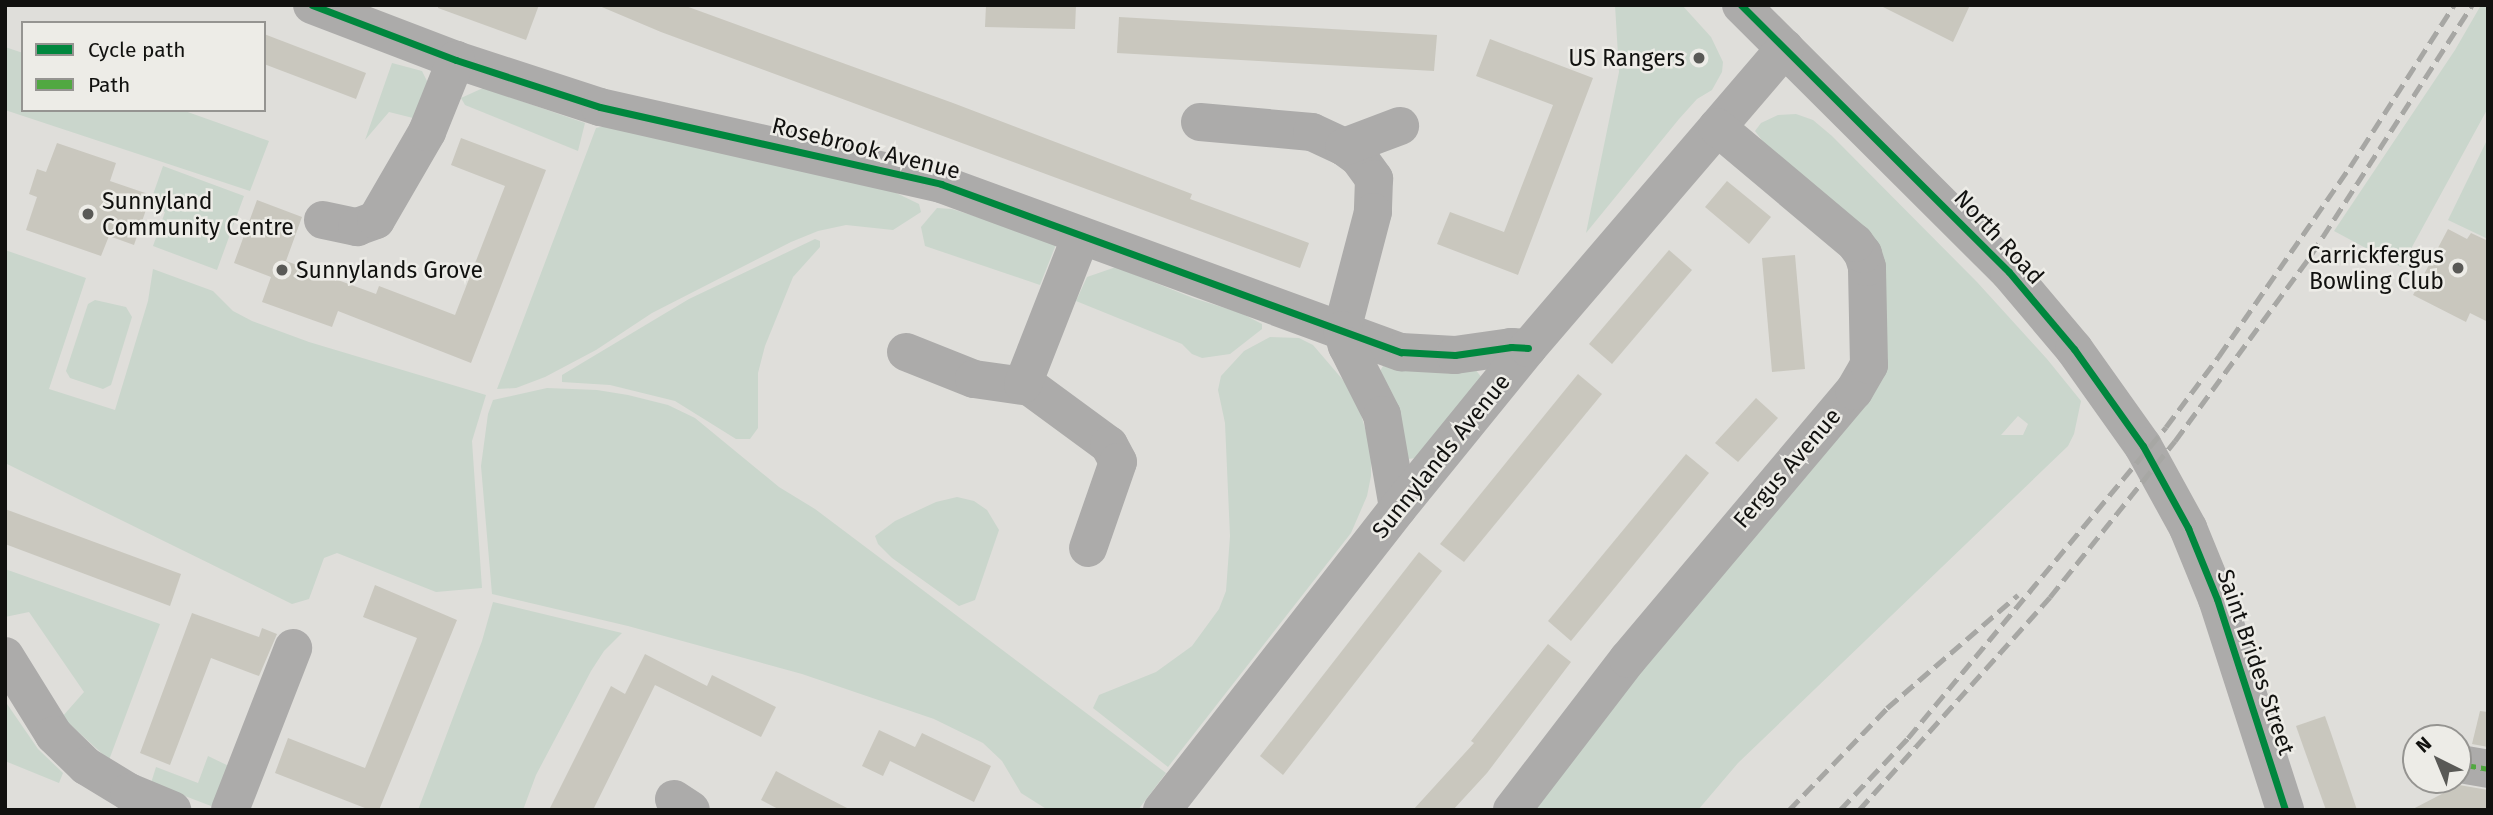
<!DOCTYPE html>
<style>
body{margin:0}
#map{position:relative;width:2493px;height:815px;overflow:hidden;background:#dfdeda;font-family:"Fira Sans",sans-serif}
div>[style]{position:absolute}
.green>*{inset:0;background:#cad6cc}
.building>*{inset:0;background:#c9c7be}
.minor>*{height:38px;margin:-19px;padding:0 19px;transform-origin:19px;border-radius:19px;background:#acabaa}
.rail>*{height:5px;margin-top:-2.5px;transform-origin:0;background:repeating-linear-gradient(90deg,#a7a7a4 0 14px,transparent 0 21px)}
.quiet>*{height:5px;margin-top:-2.5px;transform-origin:0;background:repeating-linear-gradient(90deg,#51a841 0 10px,transparent 0 15px)}
.cycleway>*{height:7px;margin:-3.5px;padding:0 3.5px;transform-origin:3.5px;border-radius:3.5px;background:#00873e}
.dots>*{width:19px;height:19px;translate:-50% -50%;box-sizing:border-box;border:4px solid #edece7;border-radius:50%}
span{translate:-50% -50%;white-space:nowrap;text-align:center;line-height:1.15;-webkit-text-stroke:5px #edece7;paint-order:stroke}
.poi-label{font-size:23px;color:#11110f}
.right{translate:-100% -50%;text-align:right}
.left{translate:0 -50%;text-align:left}
.street-label{font-size:23px;color:#11110f}
.frame{position:absolute;inset:0;border:7px solid #11110f;pointer-events:none}
.legend{position:absolute;left:21px;top:21px;width:245px;height:91px;box-sizing:border-box;background:#edece7;border:2px solid #959491;margin:0;padding:9px 12px;list-style:none;font-size:21px;color:#11110f}
.legend li{display:flex;align-items:center;gap:14px;height:35px}
.legend b{width:35px;border:2px solid #959491}
.north{position:absolute;left:2402px;top:724px;width:70px;height:70px;box-sizing:border-box;background:#edece7;border:2px solid #959491;border-radius:50%;rotate:317deg;font-size:19px;font-weight:700;line-height:28px;text-align:center;color:#11110f}
.north::after{content:'';display:block;margin:auto;width:24px;height:32px;background:#595956;clip-path:polygon(50% 0,100% 100%,50% 72%,0 100%)}
</style>
<div id="map">
<div class="green">
<i style="clip-path:polygon(1615px 5px,1682px 5px,1711px 37px,1723px 62px,1722px 72px,1712px 90px,1697px 99px,1679px 119px,1586px 233px,1619px 72px)"></i>
<i style="clip-path:polygon(2481px 5px,2488px 5px,2488px 108px,2401px 267px,2334px 231px,2455px 50px)"></i>
<i style="clip-path:polygon(5px 47px,23px 53px,23px 110px,182px 110px,269px 141px,250px 191px,5px 110px)"></i>
<i style="clip-path:polygon(392px 63px,422px 71px,428px 83px,413px 118px,389px 112px,365px 140px)"></i>
<i style="clip-path:polygon(483px 88px,585px 123px,578px 151px,465px 105px,461px 98px)"></i>
<i style="clip-path:polygon(evenodd,1796px 114px,1813px 120px,1832px 136px,1977px 282px,2047px 359px,2081px 401px,2074px 434px,2068px 446px,1738px 763px,1698px 810px,1523px 810px,1861px 401px,1875px 289px,1755px 131px,1761px 123px,1778px 115px,1796px 114px,2018px 416px,2028px 424px,2023px 435px,2001px 435px,2018px 416px)"></i>
<i style="clip-path:polygon(610px 125px,888px 189px,919px 204px,921px 212px,893px 230px,846px 225px,818px 231px,791px 242px,652px 313px,596px 350px,545px 377px,516px 388px,497px 389px,596px 128px)"></i>
<i style="clip-path:polygon(2488px 138px,2488px 239px,2448px 220px)"></i>
<i style="clip-path:polygon(163px 166px,244px 196px,217px 270px,153px 246px,165px 212px,149px 206px)"></i>
<i style="clip-path:polygon(937px 208px,952px 209px,1057px 242px,1040px 285px,925px 246px,921px 227px)"></i>
<i style="clip-path:polygon(815px 239px,820px 241px,820px 247px,793px 277px,765px 346px,758px 373px,758px 428px,750px 439px,736px 439px,675px 401px,610px 385px,562px 382px,562px 375px,689px 299px)"></i>
<i style="clip-path:polygon(5px 250px,86px 278px,49px 389px,115px 410px,148px 301px,153px 269px,213px 291px,233px 311px,252px 321px,309px 342px,486px 395px,472px 441px,482px 588px,436px 592px,337px 553px,324px 558px,309px 599px,292px 604px,5px 463px)"></i>
<i style="clip-path:polygon(1116px 267px,1193px 298px,1241px 313px,1262px 324px,1262px 329px,1230px 354px,1202px 358px,1192px 354px,1182px 344px,1076px 301px,1087px 277px)"></i>
<i style="clip-path:polygon(95px 300px,126px 307px,132px 317px,111px 385px,103px 389px,70px 378px,66px 371px,88px 304px)"></i>
<i style="clip-path:polygon(1270px 337px,1299px 338px,1313px 345px,1355px 394px,1371px 449px,1371px 476px,1367px 496px,1351px 533px,1168px 767px,1093px 708px,1099px 695px,1156px 672px,1192px 646px,1219px 609px,1226px 591px,1230px 536px,1225px 423px,1218px 390px,1221px 376px,1244px 351px)"></i>
<i style="clip-path:polygon(1383px 366px,1475px 369px,1482px 378px,1417px 458px,1407px 459px,1380px 371px)"></i>
<i style="clip-path:polygon(547px 388px,597px 390px,628px 395px,668px 405px,695px 418px,779px 487px,815px 509px,1166px 773px,1138px 810px,1048px 810px,1021px 793px,1002px 761px,983px 743px,934px 719px,802px 674px,628px 626px,492px 594px,481px 466px,488px 414px,493px 400px)"></i>
<i style="clip-path:polygon(957px 497px,974px 501px,987px 510px,999px 530px,975px 600px,959px 606px,892px 558px,878px 544px,875px 536px,895px 521px,936px 502px)"></i>
<i style="clip-path:polygon(5px 569px,160px 624px,109px 760px,62px 717px,84px 692px,29px 612px,5px 617px)"></i>
<i style="clip-path:polygon(493px 602px,622px 633px,604px 651px,591px 671px,536px 775px,523px 810px,418px 810px,482px 641px)"></i>
<i style="clip-path:polygon(5px 701px,38px 749px,63px 773px,59px 783px,5px 761px)"></i>
<i style="clip-path:polygon(208px 756px,235px 769px,224px 800px,211px 806px,151px 783px,156px 767px,198px 783px)"></i>
</div>
<div class="building">
<i style="clip-path:polygon(438px 5px,539px 5px,526px 40px,438px 8px)"></i>
<i style="clip-path:polygon(597px 5px,683px 5px,953px 103px,1192px 194px,1190px 199px,1309px 243px,1300px 268px,661px 32px)"></i>
<i style="clip-path:polygon(986px 5px,1076px 5px,1075px 29px,985px 27px)"></i>
<i style="clip-path:polygon(1879px 5px,1970px 5px,1953px 42px)"></i>
<i style="clip-path:polygon(1119px 17px,1437px 35px,1434px 71px,1117px 53px)"></i>
<i style="clip-path:polygon(264px 34px,366px 73px,356px 99px,264px 64px)"></i>
<i style="clip-path:polygon(1490px 39px,1593px 78px,1518px 275px,1437px 244px,1450px 212px,1504px 232px,1553px 105px,1476px 76px)"></i>
<i style="clip-path:polygon(461px 138px,546px 170px,471px 363px,338px 311px,332px 327px,262px 302px,271px 277px,234px 263px,257px 200px,302px 217px,286px 261px,376px 294px,379px 286px,455px 315px,505px 186px,451px 165px)"></i>
<i style="clip-path:polygon(57px 143px,116px 163px,110px 181px,151px 195px,134px 245px,109px 236px,101px 256px,26px 230px,37px 197px,29px 194px,37px 169px,46px 172px)"></i>
<i style="clip-path:polygon(1727px 181px,1771px 217px,1749px 244px,1705px 207px)"></i>
<i style="clip-path:polygon(2448px 229px,2467px 239px,2471px 233px,2488px 241px,2488px 322px,2470px 313px,2466px 322px,2413px 295px)"></i>
<i style="clip-path:polygon(1669px 250px,1692px 270px,1612px 364px,1589px 344px)"></i>
<i style="clip-path:polygon(1795px 255px,1805px 369px,1772px 372px,1762px 258px)"></i>
<i style="clip-path:polygon(1578px 374px,1602px 394px,1464px 562px,1440px 544px)"></i>
<i style="clip-path:polygon(1756px 398px,1778px 418px,1738px 462px,1715px 443px)"></i>
<i style="clip-path:polygon(1686px 454px,1709px 473px,1571px 641px,1548px 621px)"></i>
<i style="clip-path:polygon(5px 509px,181px 574px,170px 606px,5px 544px)"></i>
<i style="clip-path:polygon(1419px 552px,1442px 571px,1283px 775px,1260px 756px)"></i>
<i style="clip-path:polygon(375px 585px,457px 620px,379px 810px,370px 810px,275px 773px,288px 738px,365px 768px,417px 638px,363px 617px)"></i>
<i style="clip-path:polygon(192px 613px,259px 637px,262px 628px,277px 634px,259px 676px,211px 658px,170px 765px,140px 753px)"></i>
<i style="clip-path:polygon(1548px 644px,1571px 662px,1487px 773px,1453px 810px,1413px 810px,1474px 743px,1471px 741px)"></i>
<i style="clip-path:polygon(645px 654px,707px 686px,712px 675px,776px 707px,761px 737px,655px 685px,593px 810px,549px 810px,611px 686px,625px 694px)"></i>
<i style="clip-path:polygon(2480px 711px,2488px 712px,2488px 747px,2472px 744px)"></i>
<i style="clip-path:polygon(2325px 716px,2332px 736px,2357px 810px,2326px 810px,2303px 746px,2296px 726px)"></i>
<i style="clip-path:polygon(879px 730px,915px 747px,922px 733px,991px 766px,974px 802px,890px 761px,883px 776px,862px 766px)"></i>
<i style="clip-path:polygon(776px 771px,808px 788px,851px 810px,780px 810px,761px 800px)"></i>
<i style="clip-path:polygon(2459px 785px,2488px 790px,2488px 810px,2411px 810px)"></i>
</div>
<div class="minor">
<i style="left:312px;top:5px;width:154px;rotate:20.9deg"></i>
<i style="left:456px;top:60px;width:151px;rotate:18.1deg"></i>
<i style="left:600px;top:107px;width:350px;rotate:12.7deg"></i>
<i style="left:941px;top:184px;width:490px;rotate:20.1deg"></i>
<i style="left:1401px;top:352px;width:54px;rotate:3.2deg"></i>
<i style="left:1455px;top:355px;width:57px;rotate:-8.1deg"></i>
<i style="left:1511px;top:347px;width:17px;rotate:3deg"></i>
<i style="left:1741px;top:5px;width:378px;rotate:44.9deg"></i>
<i style="left:2009px;top:272px;width:101px;rotate:49.8deg"></i>
<i style="left:2074px;top:349px;width:119px;rotate:54.6deg"></i>
<i style="left:2143px;top:446px;width:94px;rotate:61.2deg"></i>
<i style="left:2188px;top:528px;width:77px;rotate:67.8deg"></i>
<i style="left:2217px;top:599px;width:222px;rotate:72.1deg"></i>
<i style="left:1200px;top:122px;width:112px;rotate:5.1deg"></i>
<i style="left:1312px;top:132px;width:35px;rotate:25deg"></i>
<i style="left:1344px;top:147px;width:19px;rotate:36deg"></i>
<i style="left:1359px;top:158px;width:26px;rotate:54deg"></i>
<i style="left:1374px;top:179px;width:33px;rotate:92deg"></i>
<i style="left:1373px;top:212px;width:122px;rotate:104.7deg"></i>
<i style="left:1342px;top:330px;width:17px;rotate:73deg"></i>
<i style="left:1347px;top:346px;width:77px;rotate:63.1deg"></i>
<i style="left:1382px;top:415px;width:94px;rotate:80.2deg"></i>
<i style="left:1344px;top:147px;width:60px;rotate:-20.6deg"></i>
<i style="left:323px;top:220px;width:35px;rotate:12deg"></i>
<i style="left:357px;top:227px;width:20px;rotate:-20deg"></i>
<i style="left:376px;top:220px;width:102px;rotate:-59.9deg"></i>
<i style="left:427px;top:132px;width:78px;rotate:-68.1deg"></i>
<i style="left:906px;top:352px;width:73px;rotate:21.7deg"></i>
<i style="left:974px;top:379px;width:57px;rotate:8.1deg"></i>
<i style="left:1030px;top:387px;width:98px;rotate:36.3deg"></i>
<i style="left:1109px;top:445px;width:19px;rotate:62deg"></i>
<i style="left:1118px;top:462px;width:91px;rotate:109.2deg"></i>
<i style="left:1023px;top:384px;width:159px;rotate:-68.6deg"></i>
<i style="left:5px;top:656px;width:93px;rotate:58.2deg"></i>
<i style="left:54px;top:735px;width:45px;rotate:44.1deg"></i>
<i style="left:86px;top:766px;width:50px;rotate:31.2deg"></i>
<i style="left:129px;top:792px;width:47px;rotate:22.7deg"></i>
<i style="left:2466px;top:765px;width:22px;rotate:10deg"></i>
<i style="left:674px;top:799px;width:20px;rotate:33deg"></i>
<i style="left:230px;top:810px;width:174px;rotate:-68.7deg"></i>
<i style="left:1162px;top:810px;width:383px;rotate:-52deg"></i>
<i style="left:1398px;top:508px;width:206px;rotate:-50.9deg"></i>
<i style="left:1528px;top:348px;width:395px;rotate:-49.4deg"></i>
<i style="left:1512px;top:810px;width:190px;rotate:-52.5deg"></i>
<i style="left:1628px;top:659px;width:351px;rotate:-49.9deg"></i>
<i style="left:1854px;top:391px;width:30px;rotate:-60deg"></i>
<i style="left:1869px;top:365px;width:98px;rotate:-91.2deg"></i>
<i style="left:1867px;top:267px;width:14px;rotate:-107deg"></i>
<i style="left:1863px;top:254px;width:14px;rotate:-126deg"></i>
<i style="left:1855px;top:243px;width:180px;rotate:-140deg"></i>
</div>
<div class="rail">
<i style="left:1789px;top:810px;width:141px;rotate:-46.1deg"></i>
<i style="left:1887px;top:708px;width:173px;rotate:-40.8deg"></i>
<i style="left:1840px;top:810px;width:99px;rotate:-46.6deg"></i>
<i style="left:1908px;top:738px;width:404px;rotate:-50.3deg"></i>
<i style="left:2166px;top:427px;width:89px;rotate:-53.3deg"></i>
<i style="left:2219px;top:356px;width:230px;rotate:-55.3deg"></i>
<i style="left:2350px;top:167px;width:193px;rotate:-57.3deg"></i>
<i style="left:1859px;top:810px;width:286px;rotate:-48.1deg"></i>
<i style="left:2050px;top:597px;width:200px;rotate:-51.3deg"></i>
<i style="left:2175px;top:441px;width:230px;rotate:-53.8deg"></i>
<i style="left:2311px;top:255px;width:297px;rotate:-57.2deg"></i>
</div>
<div class="quiet">
<i style="left:2466px;top:765px;width:22px;rotate:10deg"></i>
</div>
<div class="cycleway">
<i style="left:312px;top:5px;width:154px;rotate:20.9deg"></i>
<i style="left:456px;top:60px;width:151px;rotate:18.1deg"></i>
<i style="left:600px;top:107px;width:350px;rotate:12.7deg"></i>
<i style="left:941px;top:184px;width:490px;rotate:20.1deg"></i>
<i style="left:1401px;top:352px;width:54px;rotate:3.2deg"></i>
<i style="left:1455px;top:355px;width:57px;rotate:-8.1deg"></i>
<i style="left:1511px;top:347px;width:17px;rotate:3deg"></i>
<i style="left:1741px;top:5px;width:378px;rotate:44.9deg"></i>
<i style="left:2009px;top:272px;width:101px;rotate:49.8deg"></i>
<i style="left:2074px;top:349px;width:119px;rotate:54.6deg"></i>
<i style="left:2143px;top:446px;width:94px;rotate:61.2deg"></i>
<i style="left:2188px;top:528px;width:77px;rotate:67.8deg"></i>
<i style="left:2217px;top:599px;width:222px;rotate:72.1deg"></i>
</div>
<div class="dots">
<i style="left:1699px;top:58px;background:#595956"></i>
<i style="left:88px;top:214px;background:#595956"></i>
<i style="left:2458px;top:268px;background:#595956"></i>
<i style="left:282px;top:270px;background:#595956"></i>
</div>
<div class="poi-label">
<span class="right" style="left:1685px;top:58px">US Rangers</span>
<span class="left" style="left:102px;top:214px">Sunnyland<br>Community Centre</span>
<span class="right" style="left:2444px;top:268px">Carrickfergus<br>Bowling Club</span>
<span class="left" style="left:296px;top:270px">Sunnylands Grove</span>
</div>
<div class="street-label">
<span style="left:866px;top:148px;rotate:14deg">Rosebrook Avenue</span>
<span style="left:1999px;top:237px;rotate:47deg">North Road</span>
<span style="left:1441px;top:456px;rotate:-51deg">Sunnylands Avenue</span>
<span style="left:1787px;top:468px;rotate:-49deg">Fergus Avenue</span>
<span style="left:2256px;top:662px;rotate:71deg">Saint Brides Street</span>
</div>
<div class="frame"></div>
<ul class="legend">
<li><b style="height:9px;background:#00873e"></b>Cycle path</li>
<li><b style="height:9px;background:#51a841"></b>Path</li>
</ul>
<div class="north">N</div>
</div>
